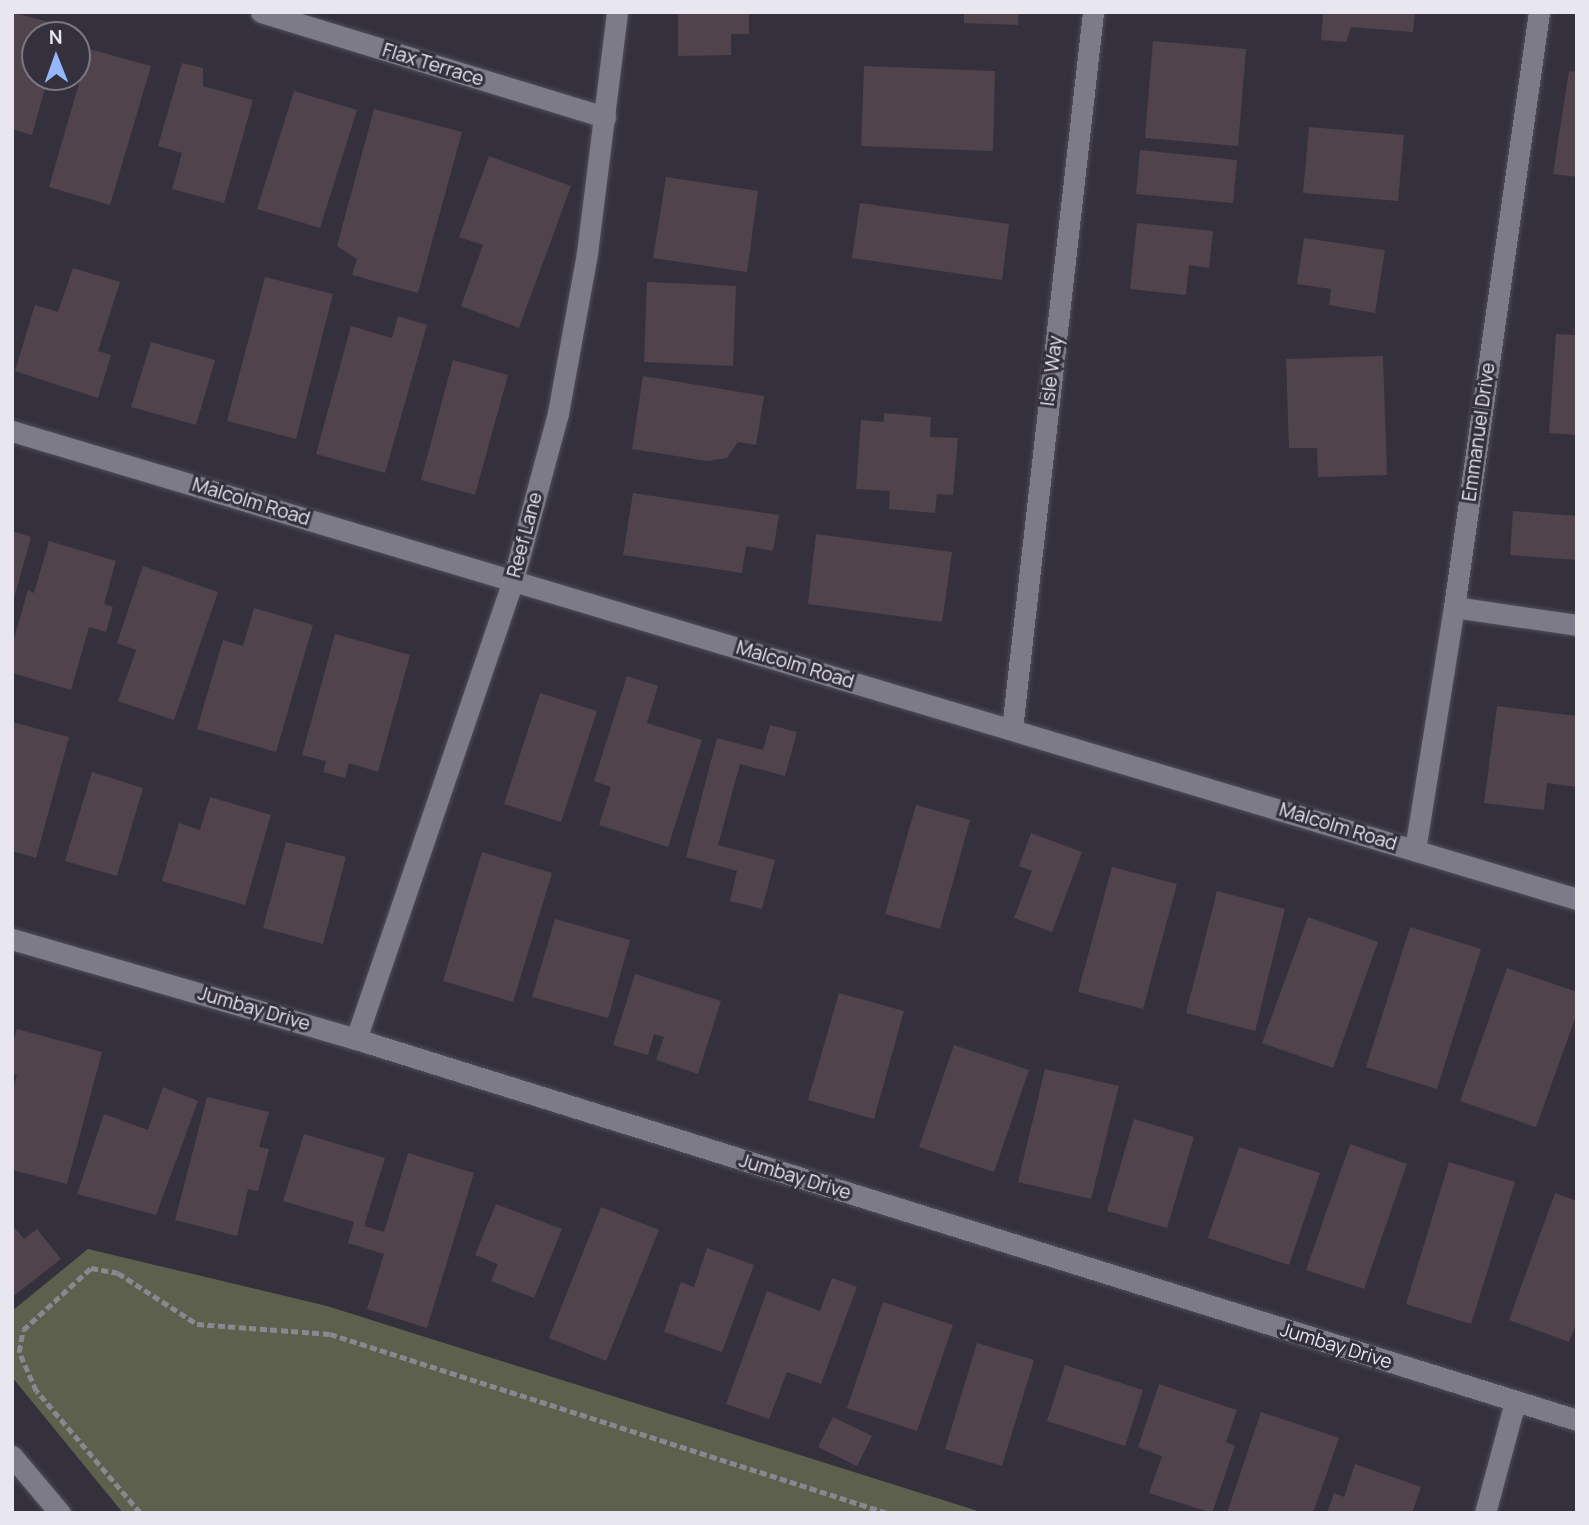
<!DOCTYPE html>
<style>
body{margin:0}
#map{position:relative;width:1589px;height:1525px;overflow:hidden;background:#34313d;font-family:Manrope,sans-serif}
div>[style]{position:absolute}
.green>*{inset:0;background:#5c604c}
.building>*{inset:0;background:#50434b}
.path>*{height:4.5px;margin-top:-2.25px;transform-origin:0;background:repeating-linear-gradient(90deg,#8a8791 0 7px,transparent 0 10.5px)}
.roads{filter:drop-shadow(0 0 2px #504e58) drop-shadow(0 0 2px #504e58)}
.minor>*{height:21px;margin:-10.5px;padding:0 10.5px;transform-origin:10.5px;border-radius:10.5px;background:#7e7b89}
span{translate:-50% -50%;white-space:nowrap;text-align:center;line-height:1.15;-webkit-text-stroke:6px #34313d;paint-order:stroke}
.street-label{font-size:19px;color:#e8e6ee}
.frame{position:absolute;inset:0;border:14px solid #e8e6ee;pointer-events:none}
.north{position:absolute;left:21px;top:21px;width:70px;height:70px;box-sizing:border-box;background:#34313d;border:2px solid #7c7984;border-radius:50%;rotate:359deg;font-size:19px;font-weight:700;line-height:28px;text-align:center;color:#e8e6ee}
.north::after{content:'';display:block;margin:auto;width:24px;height:32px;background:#96b6fd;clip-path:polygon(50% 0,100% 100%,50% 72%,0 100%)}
</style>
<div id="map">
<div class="green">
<i style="clip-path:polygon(88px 1249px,327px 1306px,984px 1513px,123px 1513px,12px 1377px,12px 1311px)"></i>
</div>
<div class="building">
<i style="clip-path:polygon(12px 12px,63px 26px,60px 35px,35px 35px,35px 77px,48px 77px,32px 135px,12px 129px)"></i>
<i style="clip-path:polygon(678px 12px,749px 12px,749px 34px,731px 34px,731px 55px,678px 56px)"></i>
<i style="clip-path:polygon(964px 12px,1019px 12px,1018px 25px,964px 23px)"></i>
<i style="clip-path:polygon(1323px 12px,1415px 12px,1413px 32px,1351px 27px,1346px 42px,1321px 40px)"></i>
<i style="clip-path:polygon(1153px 41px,1246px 49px,1238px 146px,1145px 138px)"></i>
<i style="clip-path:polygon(89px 49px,151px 66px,110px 205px,49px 187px)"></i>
<i style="clip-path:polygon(182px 63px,203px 68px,203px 86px,253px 100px,224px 203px,172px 189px,182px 153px,158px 146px)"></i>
<i style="clip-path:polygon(864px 66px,995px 71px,993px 151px,861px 146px)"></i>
<i style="clip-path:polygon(1569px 71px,1577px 72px,1577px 177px,1553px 174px)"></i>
<i style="clip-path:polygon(294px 91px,357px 110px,320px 228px,257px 209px)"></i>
<i style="clip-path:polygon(374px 109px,462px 132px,418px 293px,352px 275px,357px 259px,337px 246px)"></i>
<i style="clip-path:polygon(1309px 127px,1404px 135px,1398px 201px,1303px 193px)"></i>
<i style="clip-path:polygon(1140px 150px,1237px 160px,1233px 203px,1136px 194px)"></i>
<i style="clip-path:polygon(489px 156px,571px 186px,519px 328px,461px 306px,483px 245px,459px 237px)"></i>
<i style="clip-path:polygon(666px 177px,758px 191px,747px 272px,653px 258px)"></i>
<i style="clip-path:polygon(860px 203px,1009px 224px,1002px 280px,852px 258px)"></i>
<i style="clip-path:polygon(1137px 223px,1213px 231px,1209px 268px,1189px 265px,1186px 295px,1130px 289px)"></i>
<i style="clip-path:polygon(1304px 238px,1385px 250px,1375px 313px,1329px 305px,1331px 289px,1297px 284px)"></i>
<i style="clip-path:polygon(73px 268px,120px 282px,98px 351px,111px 355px,98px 398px,15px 371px,35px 305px,58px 312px)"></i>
<i style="clip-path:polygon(265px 277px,333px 294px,296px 439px,227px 421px)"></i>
<i style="clip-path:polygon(647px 282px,736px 286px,733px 366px,644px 362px)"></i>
<i style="clip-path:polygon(398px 316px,427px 325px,385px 473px,316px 454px,351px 326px,392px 338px)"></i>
<i style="clip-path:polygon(1556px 334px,1577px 335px,1577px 435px,1549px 433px)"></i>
<i style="clip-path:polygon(151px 342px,215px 360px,196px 425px,131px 407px)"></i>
<i style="clip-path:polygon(1383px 356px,1387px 475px,1318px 477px,1317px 448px,1289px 448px,1286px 359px)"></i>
<i style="clip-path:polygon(453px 360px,508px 375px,475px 495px,421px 480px)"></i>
<i style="clip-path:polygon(643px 376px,764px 396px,756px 445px,738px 442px,727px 458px,707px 461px,632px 449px)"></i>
<i style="clip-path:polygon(884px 413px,931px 417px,930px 437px,958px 438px,953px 495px,937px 494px,935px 513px,889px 509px,890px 491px,856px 489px,861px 420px,884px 422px)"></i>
<i style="clip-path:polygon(633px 493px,779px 515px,773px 551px,746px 546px,742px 573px,623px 555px)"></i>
<i style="clip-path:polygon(1513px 511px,1577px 516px,1577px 560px,1510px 555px)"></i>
<i style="clip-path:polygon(12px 531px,31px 537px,13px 602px,12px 602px)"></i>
<i style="clip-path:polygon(816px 534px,952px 552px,942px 622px,808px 604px)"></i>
<i style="clip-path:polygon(49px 541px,116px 561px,104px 604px,113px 607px,106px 632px,89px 627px,71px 690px,12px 673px,12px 644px,18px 625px,28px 590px,34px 593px)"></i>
<i style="clip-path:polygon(143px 566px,218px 592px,174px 720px,118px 701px,136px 650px,117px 643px)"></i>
<i style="clip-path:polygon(254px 608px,313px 625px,276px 752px,197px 729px,223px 640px,243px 646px)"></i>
<i style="clip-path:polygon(335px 634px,410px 655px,378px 772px,349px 763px,345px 778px,323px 772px,326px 761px,302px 755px)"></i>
<i style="clip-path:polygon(627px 676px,658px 686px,647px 723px,702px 740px,668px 847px,599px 825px,611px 787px,594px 781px)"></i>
<i style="clip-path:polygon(540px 693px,597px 711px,561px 822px,504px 804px)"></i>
<i style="clip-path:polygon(1497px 706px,1577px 716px,1577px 787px,1547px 783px,1544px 810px,1484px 803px)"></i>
<i style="clip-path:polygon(12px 722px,69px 737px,36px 858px,12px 851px)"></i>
<i style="clip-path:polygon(770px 725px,797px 732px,785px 776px,740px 764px,718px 845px,775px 860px,762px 909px,730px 901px,737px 871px,686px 857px,717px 738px,763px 750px)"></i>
<i style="clip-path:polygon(92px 772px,143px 788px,117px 876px,65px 861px)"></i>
<i style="clip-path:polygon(210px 797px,271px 815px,245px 905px,162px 881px,179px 823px,200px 830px)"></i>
<i style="clip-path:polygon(916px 805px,970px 820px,940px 929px,885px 914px)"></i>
<i style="clip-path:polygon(1031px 833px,1082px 852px,1052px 932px,1014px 918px,1032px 871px,1019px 866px)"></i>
<i style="clip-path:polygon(286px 842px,346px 857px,323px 944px,263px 928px)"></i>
<i style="clip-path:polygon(482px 852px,552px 873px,513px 1002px,443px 981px)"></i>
<i style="clip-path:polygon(1112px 867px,1177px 884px,1143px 1009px,1078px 992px)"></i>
<i style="clip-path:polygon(1217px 891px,1285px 909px,1255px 1031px,1186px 1013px)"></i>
<i style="clip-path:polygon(1308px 917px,1378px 942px,1333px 1068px,1262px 1043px)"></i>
<i style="clip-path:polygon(555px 919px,630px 940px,608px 1018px,532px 997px)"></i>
<i style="clip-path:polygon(1410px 927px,1481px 949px,1437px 1089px,1366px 1067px)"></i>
<i style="clip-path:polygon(1507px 968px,1577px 992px,1577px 1013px,1536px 1127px,1460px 1101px)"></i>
<i style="clip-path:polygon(635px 974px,721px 1001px,698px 1074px,656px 1060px,664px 1037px,654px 1034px,648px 1055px,613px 1045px)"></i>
<i style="clip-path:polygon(839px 993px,904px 1011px,874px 1119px,808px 1100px)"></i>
<i style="clip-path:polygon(17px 1029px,102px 1052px,67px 1184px,12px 1170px,12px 1091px,17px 1075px,12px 1074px,12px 1045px)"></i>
<i style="clip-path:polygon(954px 1045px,1029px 1070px,994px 1172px,919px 1147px)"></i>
<i style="clip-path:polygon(1045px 1069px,1119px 1086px,1091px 1199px,1018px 1182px)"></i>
<i style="clip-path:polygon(163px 1087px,198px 1101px,156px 1215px,77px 1194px,104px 1114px,148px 1130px)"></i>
<i style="clip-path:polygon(207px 1097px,269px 1112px,259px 1147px,269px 1149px,258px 1191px,248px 1189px,237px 1236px,175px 1220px)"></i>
<i style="clip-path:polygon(1134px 1119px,1194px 1137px,1167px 1228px,1107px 1211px)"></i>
<i style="clip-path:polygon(304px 1134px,385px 1158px,364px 1226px,384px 1232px,408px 1153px,474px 1173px,427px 1328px,367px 1309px,384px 1254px,348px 1243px,354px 1222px,283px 1201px)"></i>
<i style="clip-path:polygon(1350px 1144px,1407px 1164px,1364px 1289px,1306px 1270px)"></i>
<i style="clip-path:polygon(1239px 1147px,1320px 1173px,1289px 1265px,1208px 1238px)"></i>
<i style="clip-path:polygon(1449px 1162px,1515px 1182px,1471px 1324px,1406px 1304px)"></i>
<i style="clip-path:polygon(1555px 1193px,1577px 1201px,1577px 1321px,1569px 1342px,1509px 1320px)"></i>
<i style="clip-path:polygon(496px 1204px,562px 1229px,534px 1298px,491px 1281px,498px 1264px,475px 1255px)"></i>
<i style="clip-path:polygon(601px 1207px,659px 1230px,606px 1361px,549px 1338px)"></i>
<i style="clip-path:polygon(12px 1225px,24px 1239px,37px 1229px,61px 1259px,12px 1297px)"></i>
<i style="clip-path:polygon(707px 1248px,754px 1265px,722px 1352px,664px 1332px,681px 1282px,694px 1287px)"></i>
<i style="clip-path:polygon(832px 1278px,857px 1287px,821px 1384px,787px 1372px,769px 1419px,726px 1404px,767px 1291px,820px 1311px)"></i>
<i style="clip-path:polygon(883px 1302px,953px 1325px,917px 1431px,847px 1408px)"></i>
<i style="clip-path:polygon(977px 1343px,1034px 1360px,1002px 1466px,945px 1449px)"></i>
<i style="clip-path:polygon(1065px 1365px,1143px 1390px,1125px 1446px,1047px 1421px)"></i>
<i style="clip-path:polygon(1159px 1384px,1237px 1410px,1226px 1442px,1235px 1446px,1212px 1513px,1149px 1493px,1162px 1456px,1138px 1447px)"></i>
<i style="clip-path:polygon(1261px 1412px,1339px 1438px,1313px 1513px,1227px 1513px)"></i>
<i style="clip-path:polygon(833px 1417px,872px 1436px,857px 1466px,818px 1447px)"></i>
<i style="clip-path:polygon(1355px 1464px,1421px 1487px,1412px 1513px,1327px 1513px,1334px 1493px,1344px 1497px)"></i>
</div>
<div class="path">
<i style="left:140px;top:1513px;width:160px;rotate:-130.4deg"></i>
<i style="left:36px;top:1391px;width:43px;rotate:-113.6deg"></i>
<i style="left:19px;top:1352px;width:22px;rotate:-80deg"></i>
<i style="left:23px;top:1330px;width:92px;rotate:-42.4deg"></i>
<i style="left:91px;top:1268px;width:27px;rotate:10deg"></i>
<i style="left:118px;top:1273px;width:94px;rotate:32.8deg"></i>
<i style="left:197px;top:1324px;width:133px;rotate:4.3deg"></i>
<i style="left:330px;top:1334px;width:586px;rotate:17.79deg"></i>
</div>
<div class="roads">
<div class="minor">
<i style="left:261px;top:12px;width:360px;rotate:17deg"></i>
<i style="left:12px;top:431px;width:1633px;rotate:16.65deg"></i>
<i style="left:1454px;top:607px;width:124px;rotate:8.3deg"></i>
<i style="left:1012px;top:729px;width:722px;rotate:-83.55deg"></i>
<i style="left:1415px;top:850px;width:246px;rotate:-80.9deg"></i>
<i style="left:1454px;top:607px;width:601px;rotate:-81.87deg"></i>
<i style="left:12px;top:939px;width:358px;rotate:16.2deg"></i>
<i style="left:356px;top:1039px;width:1279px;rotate:17.33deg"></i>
<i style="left:356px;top:1039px;width:485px;rotate:-71.1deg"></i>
<i style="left:513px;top:580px;width:173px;rotate:-74.9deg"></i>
<i style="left:558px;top:413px;width:163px;rotate:-79.7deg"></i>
<i style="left:587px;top:253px;width:243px;rotate:-82.9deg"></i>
<i style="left:12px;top:1456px;width:75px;rotate:49.9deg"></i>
<i style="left:1485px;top:1513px;width:115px;rotate:-74.9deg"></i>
</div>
</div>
<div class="street-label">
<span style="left:433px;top:65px;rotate:17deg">Flax Terrace</span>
<span style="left:1052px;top:371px;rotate:-83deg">Isle Way</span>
<span style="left:1479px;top:432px;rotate:-82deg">Emmanuel Drive</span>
<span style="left:251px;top:502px;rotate:17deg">Malcolm Road</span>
<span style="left:525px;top:535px;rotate:-75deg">Reef Lane</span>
<span style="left:795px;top:665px;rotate:17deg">Malcolm Road</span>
<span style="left:1338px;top:827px;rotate:17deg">Malcolm Road</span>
<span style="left:254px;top:1009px;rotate:16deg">Jumbay Drive</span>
<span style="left:795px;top:1177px;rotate:17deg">Jumbay Drive</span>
<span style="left:1336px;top:1346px;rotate:17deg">Jumbay Drive</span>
</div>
<div class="frame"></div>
<div class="north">N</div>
</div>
